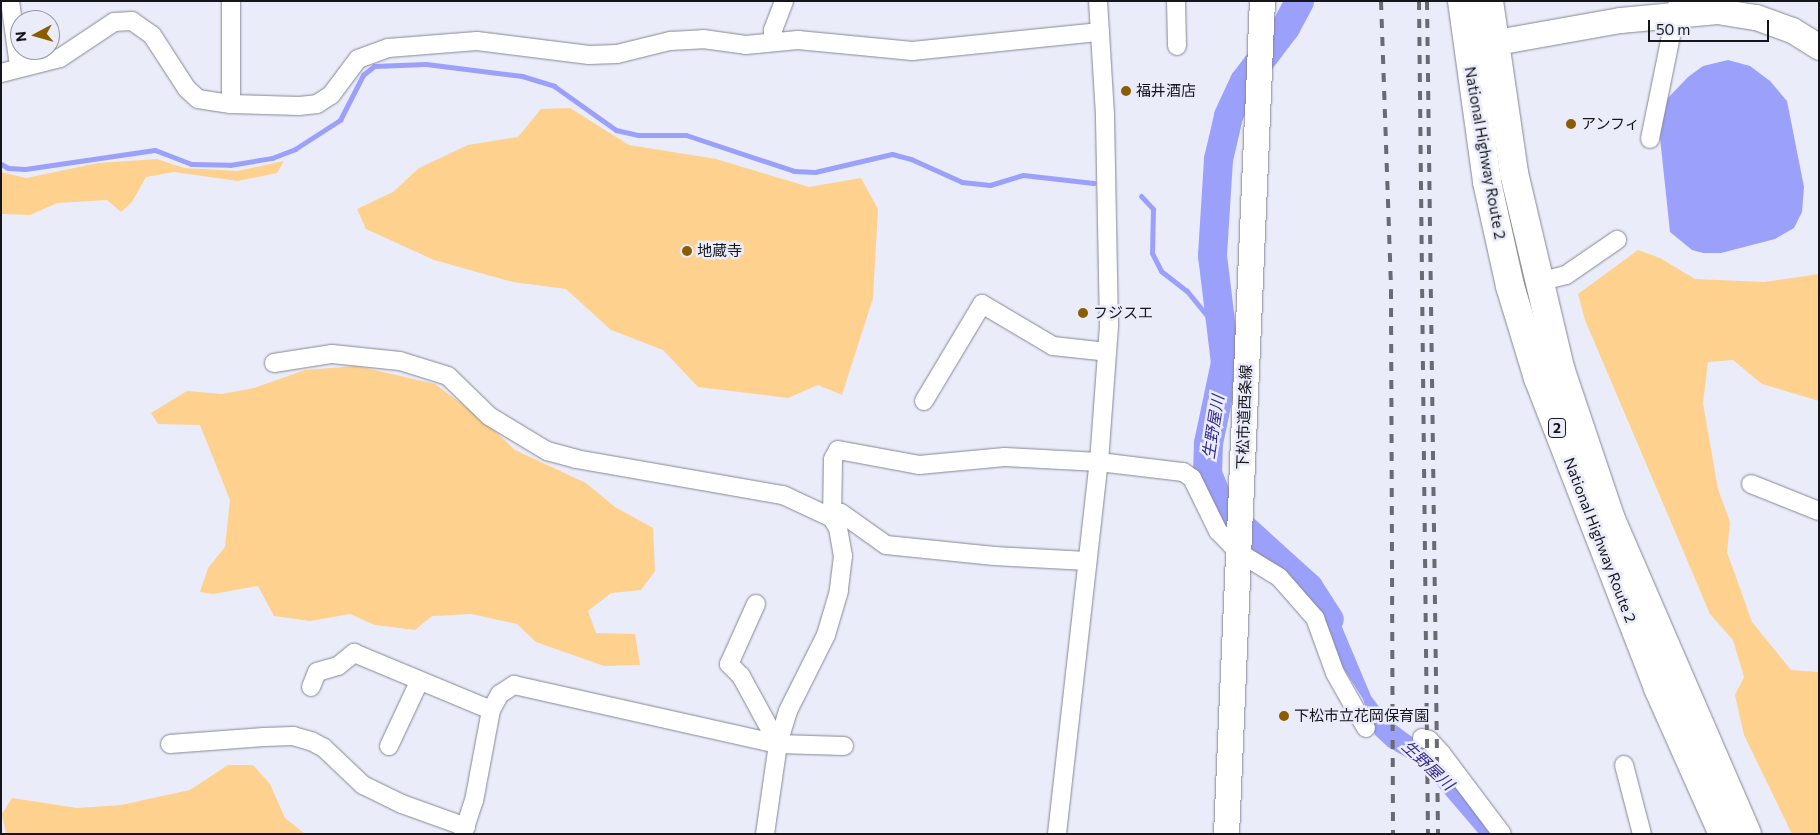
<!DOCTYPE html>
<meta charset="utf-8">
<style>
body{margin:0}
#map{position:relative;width:1820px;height:835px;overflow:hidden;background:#eaecfa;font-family:Commissioner,"Noto Sans JP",sans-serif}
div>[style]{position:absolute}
.green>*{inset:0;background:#fed18f}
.water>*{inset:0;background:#9ba1fb}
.stream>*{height:5px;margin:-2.5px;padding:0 2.5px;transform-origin:2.5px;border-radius:2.5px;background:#9ba1fb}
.river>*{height:29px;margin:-14.5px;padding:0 14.5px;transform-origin:14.5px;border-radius:14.5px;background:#9ba1fb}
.roads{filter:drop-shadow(0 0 1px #858793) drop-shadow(0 0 1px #858793)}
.street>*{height:18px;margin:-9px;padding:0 9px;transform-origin:9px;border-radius:9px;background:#fff}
.secondary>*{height:25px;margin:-12.5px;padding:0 12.5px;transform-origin:12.5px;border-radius:12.5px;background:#fff}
.highway>*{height:28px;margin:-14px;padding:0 14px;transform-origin:14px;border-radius:14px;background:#fff}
.rail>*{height:4px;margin-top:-2px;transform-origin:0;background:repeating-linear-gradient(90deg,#696b73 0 9px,transparent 0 18px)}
.dots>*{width:14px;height:14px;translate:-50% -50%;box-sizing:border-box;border:2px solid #eaecfa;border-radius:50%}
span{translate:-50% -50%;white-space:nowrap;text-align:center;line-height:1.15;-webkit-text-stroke:5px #eaecfa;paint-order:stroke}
.shield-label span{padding:1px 4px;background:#eaecfa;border:1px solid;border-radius:4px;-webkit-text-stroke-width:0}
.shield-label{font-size:14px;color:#15161b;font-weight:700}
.poi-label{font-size:15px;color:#15161b}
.left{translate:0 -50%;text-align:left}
.street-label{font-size:15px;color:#15161b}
.water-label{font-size:16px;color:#342a8f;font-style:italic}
.frame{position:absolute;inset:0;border:2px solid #15161b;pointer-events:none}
.north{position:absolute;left:10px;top:10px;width:50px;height:50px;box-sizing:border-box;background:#eaecfa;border:1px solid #9596a1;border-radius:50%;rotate:264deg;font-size:14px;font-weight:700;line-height:20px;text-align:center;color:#15161b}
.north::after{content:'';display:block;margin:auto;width:18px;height:22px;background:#8a5d00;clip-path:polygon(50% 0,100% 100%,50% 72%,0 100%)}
.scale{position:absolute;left:1648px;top:20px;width:121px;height:22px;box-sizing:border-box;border:2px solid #15161b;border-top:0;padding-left:6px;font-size:15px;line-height:18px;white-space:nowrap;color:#15161b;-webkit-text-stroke:4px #eaecfa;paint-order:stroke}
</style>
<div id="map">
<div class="green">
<i style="clip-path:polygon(570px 108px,629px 145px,716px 159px,809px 187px,861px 178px,878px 209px,873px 298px,842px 395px,818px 385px,788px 398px,698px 387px,663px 350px,611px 330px,566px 289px,513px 282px,434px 260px,366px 229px,357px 209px,393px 192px,419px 168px,468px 145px,518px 137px,541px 109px)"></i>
<i style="clip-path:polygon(157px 159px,184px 168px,237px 171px,284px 161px,277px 173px,238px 181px,174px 172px,146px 177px,132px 202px,121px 212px,107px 200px,57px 203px,30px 215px,1px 214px,1px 172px,26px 178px,98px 163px)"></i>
<i style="clip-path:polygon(1638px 250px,1660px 258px,1695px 279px,1764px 282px,1819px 274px,1819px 401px,1762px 384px,1733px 360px,1708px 362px,1703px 403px,1718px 489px,1730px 522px,1727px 552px,1752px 622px,1791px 670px,1819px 672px,1819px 834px,1792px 834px,1744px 735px,1735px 695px,1744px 677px,1733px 640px,1710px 614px,1585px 320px,1578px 294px)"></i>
<i style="clip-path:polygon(357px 366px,435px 384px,481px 418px,515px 450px,586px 483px,615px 507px,653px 528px,655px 571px,641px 590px,611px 593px,588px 611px,596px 633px,635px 634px,640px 665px,604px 666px,536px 642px,517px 624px,471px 614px,432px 616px,415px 630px,375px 625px,350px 614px,310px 621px,274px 616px,258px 586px,213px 594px,200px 592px,208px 568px,225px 547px,230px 500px,200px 425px,158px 424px,151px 413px,187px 391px,222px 394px,254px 388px,305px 370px)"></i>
<i style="clip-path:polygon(228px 765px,253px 765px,270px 784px,285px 818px,305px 834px,6px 834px,2px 814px,12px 798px,77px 808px,121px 805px,190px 790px)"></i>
</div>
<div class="water">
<i style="clip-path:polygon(1728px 60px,1750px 66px,1770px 81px,1787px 101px,1804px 187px,1802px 212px,1794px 228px,1775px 239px,1721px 253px,1703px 253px,1692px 250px,1670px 232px,1658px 119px,1666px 100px,1688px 77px,1703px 66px)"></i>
<i style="clip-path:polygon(1308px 587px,1330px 606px,1342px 627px,1371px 696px,1389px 720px,1434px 753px,1490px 834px,1479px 834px,1420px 765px,1388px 747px,1375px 735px,1363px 699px,1342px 666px,1327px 624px)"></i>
</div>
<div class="stream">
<i style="left:1px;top:164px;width:8px;rotate:30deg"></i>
<i style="left:8px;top:168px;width:17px;rotate:3deg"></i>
<i style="left:25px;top:169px;width:131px;rotate:-8.3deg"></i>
<i style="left:155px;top:150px;width:39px;rotate:21deg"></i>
<i style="left:191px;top:164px;width:39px;rotate:1deg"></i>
<i style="left:230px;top:165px;width:43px;rotate:-9.5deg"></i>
<i style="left:272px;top:158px;width:25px;rotate:-21deg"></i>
<i style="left:295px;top:149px;width:54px;rotate:-32.8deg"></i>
<i style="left:340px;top:120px;width:51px;rotate:-62.9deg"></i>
<i style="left:363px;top:75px;width:14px;rotate:-39deg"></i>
<i style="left:374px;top:66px;width:52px;rotate:-2.2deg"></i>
<i style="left:426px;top:64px;width:97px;rotate:7.1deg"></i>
<i style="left:522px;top:76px;width:34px;rotate:17deg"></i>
<i style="left:554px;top:86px;width:76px;rotate:35.4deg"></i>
<i style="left:616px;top:130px;width:23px;rotate:13deg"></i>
<i style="left:638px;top:135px;width:48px"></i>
<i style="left:686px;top:135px;width:114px;rotate:18.4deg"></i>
<i style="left:794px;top:171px;width:21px;rotate:3deg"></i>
<i style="left:815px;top:172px;width:79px;rotate:-13.2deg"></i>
<i style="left:892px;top:154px;width:20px;rotate:15deg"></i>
<i style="left:911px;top:159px;width:56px;rotate:24.3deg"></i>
<i style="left:962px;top:182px;width:28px;rotate:6deg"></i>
<i style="left:990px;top:185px;width:34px;rotate:-17deg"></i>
<i style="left:1023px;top:175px;width:71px;rotate:6.4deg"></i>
<i style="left:1141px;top:196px;width:18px;rotate:47deg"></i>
<i style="left:1153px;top:209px;width:44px;rotate:91.3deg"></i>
<i style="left:1152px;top:253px;width:20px;rotate:63deg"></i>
<i style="left:1161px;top:271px;width:33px;rotate:38deg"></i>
<i style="left:1187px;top:291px;width:55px;rotate:50.9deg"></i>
</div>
<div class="river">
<i style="left:1299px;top:1px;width:30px;rotate:118deg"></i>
<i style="left:1285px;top:27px;width:68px;rotate:127.2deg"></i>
<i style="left:1244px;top:81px;width:38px;rotate:115deg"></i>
<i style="left:1228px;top:116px;width:44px;rotate:103.1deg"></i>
<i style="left:1218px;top:159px;width:96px;rotate:93.6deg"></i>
<i style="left:1212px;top:255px;width:108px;rotate:83.1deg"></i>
<i style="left:1225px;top:362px;width:83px;rotate:101.9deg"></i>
<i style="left:1208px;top:443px;width:30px;rotate:92deg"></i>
<i style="left:1207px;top:473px;width:38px;rotate:68deg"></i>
<i style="left:1221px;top:508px;width:118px;rotate:42.2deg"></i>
<i style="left:1308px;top:587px;width:38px;rotate:57deg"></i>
</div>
<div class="roads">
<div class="street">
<i style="left:10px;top:1px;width:66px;rotate:82.1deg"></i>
<i style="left:1176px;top:1px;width:45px;rotate:88.7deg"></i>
<i style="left:773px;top:41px;width:11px;rotate:-90deg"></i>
<i style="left:773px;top:30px;width:31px;rotate:-69deg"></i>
<i style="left:1px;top:73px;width:61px;rotate:-14.3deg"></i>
<i style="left:60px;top:58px;width:65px;rotate:-33.7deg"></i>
<i style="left:114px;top:22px;width:18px;rotate:-3deg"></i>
<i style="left:132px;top:21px;width:24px;rotate:35deg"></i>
<i style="left:152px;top:35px;width:64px;rotate:57.1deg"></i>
<i style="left:187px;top:89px;width:15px;rotate:42deg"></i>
<i style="left:198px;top:99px;width:33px;rotate:9deg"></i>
<i style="left:231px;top:104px;width:68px;rotate:1.7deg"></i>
<i style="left:299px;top:106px;width:18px;rotate:-6deg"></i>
<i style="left:317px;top:104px;width:17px;rotate:-33deg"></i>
<i style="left:331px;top:95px;width:45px;rotate:-53.1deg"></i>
<i style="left:358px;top:59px;width:32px;rotate:-20deg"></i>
<i style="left:388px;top:48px;width:89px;rotate:-4.5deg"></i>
<i style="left:477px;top:41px;width:113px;rotate:7.1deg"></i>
<i style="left:589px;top:55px;width:28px;rotate:-2deg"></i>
<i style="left:617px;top:54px;width:55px;rotate:-13.8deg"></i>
<i style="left:670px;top:41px;width:33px;rotate:-3deg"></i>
<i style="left:703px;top:39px;width:43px;rotate:7.9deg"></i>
<i style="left:746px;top:45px;width:52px;rotate:-5.5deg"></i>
<i style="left:798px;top:40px;width:115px;rotate:5.5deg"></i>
<i style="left:912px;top:51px;width:189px;rotate:-5.8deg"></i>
<i style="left:231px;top:104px;width:103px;rotate:-90deg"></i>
<i style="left:1650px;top:139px;width:141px;rotate:-78.5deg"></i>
<i style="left:1538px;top:282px;width:29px;rotate:-14deg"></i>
<i style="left:1566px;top:275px;width:62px;rotate:-34.5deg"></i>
<i style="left:274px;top:363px;width:59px;rotate:-8.8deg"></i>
<i style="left:332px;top:354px;width:68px;rotate:5.9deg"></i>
<i style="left:400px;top:361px;width:50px;rotate:17.4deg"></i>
<i style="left:448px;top:376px;width:57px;rotate:44.3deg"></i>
<i style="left:489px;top:416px;width:68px;rotate:31.1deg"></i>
<i style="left:547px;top:451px;width:30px;rotate:15deg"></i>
<i style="left:576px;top:459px;width:210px;rotate:9.9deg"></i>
<i style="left:783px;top:495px;width:54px;rotate:25.1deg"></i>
<i style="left:832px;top:518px;width:12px;rotate:59deg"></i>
<i style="left:838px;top:528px;width:28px;rotate:80deg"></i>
<i style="left:843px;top:556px;width:35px;rotate:97deg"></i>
<i style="left:839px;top:591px;width:46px;rotate:106.5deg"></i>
<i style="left:826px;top:635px;width:85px;rotate:116.6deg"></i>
<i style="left:788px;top:711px;width:34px;rotate:107deg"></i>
<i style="left:778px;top:744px;width:91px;rotate:98.2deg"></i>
<i style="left:924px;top:401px;width:113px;rotate:-59.1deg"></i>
<i style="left:982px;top:304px;width:82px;rotate:30.6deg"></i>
<i style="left:1053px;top:346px;width:54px;rotate:6.3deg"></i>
<i style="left:1751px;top:484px;width:73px;rotate:21.7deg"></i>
<i style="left:832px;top:513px;width:9px"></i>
<i style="left:841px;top:513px;width:55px;rotate:35.4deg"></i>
<i style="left:886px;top:545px;width:109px;rotate:5.8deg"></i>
<i style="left:994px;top:556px;width:93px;rotate:3.1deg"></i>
<i style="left:832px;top:518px;width:59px;rotate:-89deg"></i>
<i style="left:833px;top:459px;width:10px;rotate:-61deg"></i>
<i style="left:838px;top:450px;width:82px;rotate:10.5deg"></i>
<i style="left:919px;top:465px;width:86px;rotate:-5.3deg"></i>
<i style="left:1005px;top:457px;width:94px;rotate:3deg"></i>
<i style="left:1099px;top:462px;width:85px;rotate:6.8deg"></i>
<i style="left:1183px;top:472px;width:11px;rotate:34deg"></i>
<i style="left:1192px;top:478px;width:59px;rotate:63.9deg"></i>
<i style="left:1218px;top:531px;width:29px;rotate:46deg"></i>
<i style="left:1238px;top:552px;width:48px;rotate:31.4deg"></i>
<i style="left:1279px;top:577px;width:55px;rotate:48.7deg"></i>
<i style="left:1315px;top:618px;width:59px;rotate:70deg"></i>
<i style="left:1335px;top:673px;width:63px;rotate:60.6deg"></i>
<i style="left:756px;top:604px;width:66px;rotate:114.2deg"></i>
<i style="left:729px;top:664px;width:17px;rotate:45deg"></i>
<i style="left:741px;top:676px;width:77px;rotate:61.4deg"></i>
<i style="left:311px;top:687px;width:16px;rotate:-68deg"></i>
<i style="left:317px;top:672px;width:22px;rotate:-16deg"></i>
<i style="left:338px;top:666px;width:21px;rotate:-39deg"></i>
<i style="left:354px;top:653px;width:148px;rotate:22.6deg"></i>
<i style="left:1422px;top:738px;width:7px;rotate:16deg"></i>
<i style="left:1429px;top:740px;width:18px;rotate:47deg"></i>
<i style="left:1441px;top:753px;width:101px;rotate:53deg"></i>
<i style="left:170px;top:744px;width:94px;rotate:-4.3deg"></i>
<i style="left:264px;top:737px;width:29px;rotate:-2deg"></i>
<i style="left:293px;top:736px;width:19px;rotate:16deg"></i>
<i style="left:311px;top:741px;width:15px;rotate:28deg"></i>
<i style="left:324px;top:748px;width:54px;rotate:43.5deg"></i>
<i style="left:363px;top:785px;width:43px;rotate:26deg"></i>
<i style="left:402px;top:804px;width:68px;rotate:19.8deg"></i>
<i style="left:389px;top:746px;width:71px;rotate:-64.9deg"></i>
<i style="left:1624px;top:765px;width:71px;rotate:75.4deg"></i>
<i style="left:463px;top:834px;width:35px;rotate:-72deg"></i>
<i style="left:474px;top:801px;width:93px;rotate:-79.4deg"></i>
<i style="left:491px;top:710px;width:18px;rotate:-61deg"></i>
<i style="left:500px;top:694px;width:17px;rotate:-33deg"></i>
<i style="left:514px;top:685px;width:271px;rotate:12.6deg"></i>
<i style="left:778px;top:744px;width:66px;rotate:1.7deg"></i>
<i style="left:1057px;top:834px;width:374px;rotate:-83.6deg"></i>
<i style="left:1099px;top:462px;width:136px;rotate:-85.8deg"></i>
<i style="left:1109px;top:326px;width:211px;rotate:-91.1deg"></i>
<i style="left:1105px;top:115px;width:114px;rotate:-93.5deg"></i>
</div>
<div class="secondary">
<i style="left:1474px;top:46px;width:148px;rotate:-10.1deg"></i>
<i style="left:1620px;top:20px;width:97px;rotate:-5.3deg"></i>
<i style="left:1717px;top:11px;width:39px;rotate:9deg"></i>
<i style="left:1756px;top:17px;width:38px;rotate:20deg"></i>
<i style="left:1792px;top:30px;width:32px;rotate:32deg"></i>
<i style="left:1226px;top:834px;width:834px;rotate:-87.53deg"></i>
</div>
<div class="highway">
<i style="left:1462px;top:1px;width:183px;rotate:82.1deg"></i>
<i style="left:1487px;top:182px;width:107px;rotate:77.5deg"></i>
<i style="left:1510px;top:286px;width:96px;rotate:73.1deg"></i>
<i style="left:1538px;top:378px;width:332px;rotate:68.8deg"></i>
<i style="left:1658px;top:688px;width:160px;rotate:66deg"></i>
<i style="left:1489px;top:1px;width:174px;rotate:81.7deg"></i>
<i style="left:1514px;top:173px;width:200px;rotate:76.7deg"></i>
<i style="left:1560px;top:368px;width:157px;rotate:71.4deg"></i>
<i style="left:1610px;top:517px;width:345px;rotate:66.6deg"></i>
</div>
</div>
<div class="rail">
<i style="left:1381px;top:1px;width:289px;rotate:88deg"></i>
<i style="left:1391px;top:290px;width:544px;rotate:89.79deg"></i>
<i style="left:1419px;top:1px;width:833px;rotate:89.38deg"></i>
<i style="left:1427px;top:1px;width:833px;rotate:89.24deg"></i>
</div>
<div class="dots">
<i style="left:1126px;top:91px;background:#8a5d00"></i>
<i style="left:1571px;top:124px;background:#8a5d00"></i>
<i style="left:687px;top:251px;background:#8a5d00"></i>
<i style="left:1083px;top:313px;background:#8a5d00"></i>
<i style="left:1284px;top:716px;background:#8a5d00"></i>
</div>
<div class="shield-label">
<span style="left:1557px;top:428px">2</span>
</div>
<div class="poi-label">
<span class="left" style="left:1136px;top:91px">福井酒店</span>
<span class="left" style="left:1581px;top:124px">アンフィ</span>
<span class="left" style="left:697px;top:251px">地蔵寺</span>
<span class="left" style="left:1093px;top:313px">フジスエ</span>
<span class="left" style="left:1294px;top:716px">下松市立花岡保育園</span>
</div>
<div class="street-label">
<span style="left:1485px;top:153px;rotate:80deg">National Highway Route 2</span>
<span style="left:1244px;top:417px;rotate:-88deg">下松市道西条線</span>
<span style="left:1600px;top:540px;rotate:69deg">National Highway Route 2</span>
</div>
<div class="water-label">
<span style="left:1213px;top:427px;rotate:-81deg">生野屋川</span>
<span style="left:1428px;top:765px;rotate:43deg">生野屋川</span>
</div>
<div class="frame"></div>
<div class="north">N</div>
<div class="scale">50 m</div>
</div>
